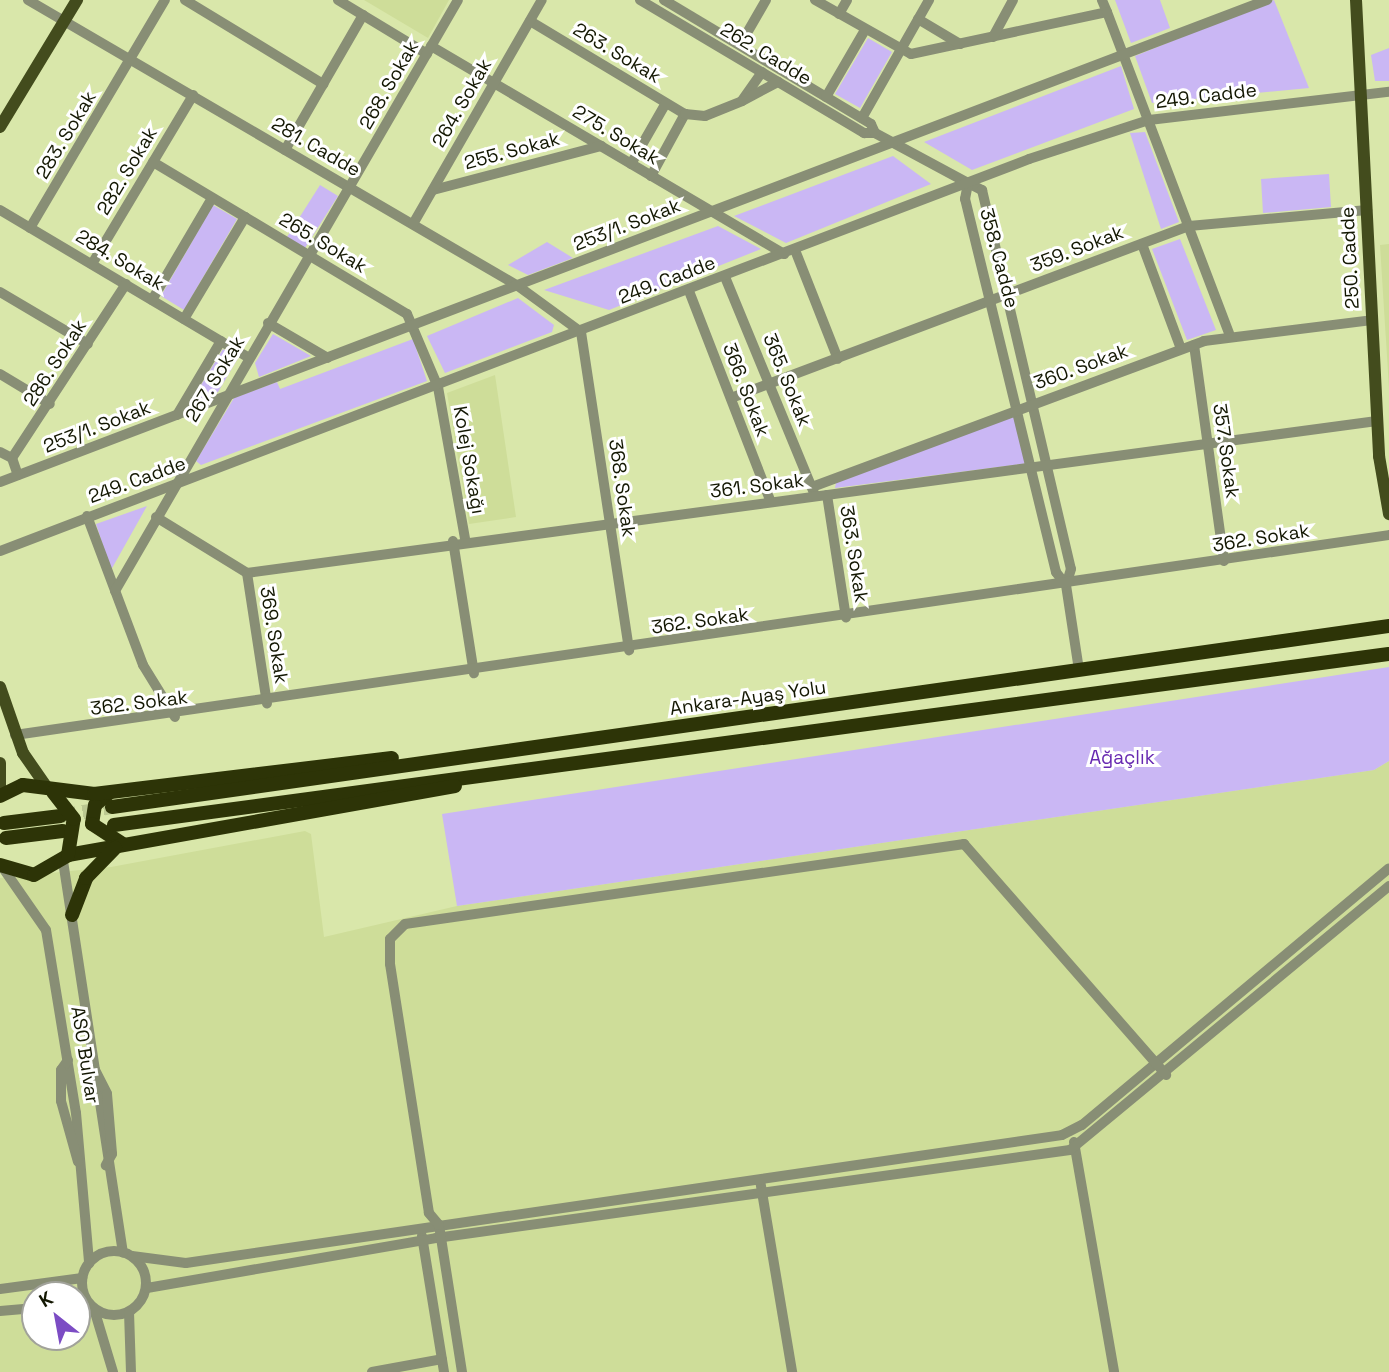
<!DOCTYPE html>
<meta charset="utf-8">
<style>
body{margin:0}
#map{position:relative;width:1389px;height:1372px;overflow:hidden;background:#d9e7aa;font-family:"Space Grotesk",sans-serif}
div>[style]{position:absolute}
.built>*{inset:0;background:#cedd99}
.green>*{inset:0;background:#cab7f4}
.highway-tunnel>*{height:14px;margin-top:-7px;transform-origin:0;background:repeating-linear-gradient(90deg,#bbc891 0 14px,transparent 0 21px)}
.minor>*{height:10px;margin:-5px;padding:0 5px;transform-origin:5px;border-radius:5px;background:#888e75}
.minor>.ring{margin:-5px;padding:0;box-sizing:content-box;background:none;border:10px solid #888e75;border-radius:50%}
.major>*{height:12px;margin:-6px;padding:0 6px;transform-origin:6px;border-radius:6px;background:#434c1d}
.highway>*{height:14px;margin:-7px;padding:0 7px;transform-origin:7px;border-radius:7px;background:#2d3407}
span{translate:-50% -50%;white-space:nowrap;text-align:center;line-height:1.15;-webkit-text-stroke:6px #fff;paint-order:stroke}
.street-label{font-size:19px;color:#131702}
.park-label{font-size:19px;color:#6729b1}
.north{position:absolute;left:21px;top:1281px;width:70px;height:70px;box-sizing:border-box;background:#fff;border:2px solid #a1a29a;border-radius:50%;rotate:329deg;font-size:19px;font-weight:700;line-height:28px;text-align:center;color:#131702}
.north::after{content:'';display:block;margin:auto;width:24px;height:32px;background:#7c4cc4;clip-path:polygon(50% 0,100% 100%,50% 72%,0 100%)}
</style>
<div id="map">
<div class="built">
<i style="clip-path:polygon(364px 0,449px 0,428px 38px)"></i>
<i style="clip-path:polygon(1389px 244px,1389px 388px,1380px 245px)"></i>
<i style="clip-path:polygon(495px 375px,516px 517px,469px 524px,447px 393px)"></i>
<i style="clip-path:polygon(evenodd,1389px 761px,1389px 1372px,0 1372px,0 878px,111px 867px,305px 831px,311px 834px,324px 937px,457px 906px,1374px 770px,1389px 761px,35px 1295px,77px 1295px,77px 1337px,35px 1337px,35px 1295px)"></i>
</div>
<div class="green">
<i style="clip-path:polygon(1115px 0,1160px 0,1170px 28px,1131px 43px)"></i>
<i style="clip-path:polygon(1274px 0,1309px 88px,1152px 103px,1135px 56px)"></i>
<i style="clip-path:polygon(868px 38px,892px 52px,860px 108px,835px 94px)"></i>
<i style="clip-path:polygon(1389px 48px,1389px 81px,1375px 81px,1371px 55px)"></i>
<i style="clip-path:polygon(1121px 66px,1134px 109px,972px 170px,924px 142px)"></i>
<i style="clip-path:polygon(1145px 132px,1179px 222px,1161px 229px,1130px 133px)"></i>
<i style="clip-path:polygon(893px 156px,931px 184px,786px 243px,734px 216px)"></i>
<i style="clip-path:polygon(1329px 174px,1331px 207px,1263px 213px,1261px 179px)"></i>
<i style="clip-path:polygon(320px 185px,338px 196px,305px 248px,287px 237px)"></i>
<i style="clip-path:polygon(213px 205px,237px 219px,184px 310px,161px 296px)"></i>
<i style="clip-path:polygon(718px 226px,761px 249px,609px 310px,544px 290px)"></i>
<i style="clip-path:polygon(1180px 239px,1216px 330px,1187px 340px,1152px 249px)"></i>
<i style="clip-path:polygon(547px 242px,573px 258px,528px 275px,508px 265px)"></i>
<i style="clip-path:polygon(518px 298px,554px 325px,552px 332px,445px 373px,427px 336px)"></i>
<i style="clip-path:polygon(273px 334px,311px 356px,259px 377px,255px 363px)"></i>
<i style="clip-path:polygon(413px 339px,427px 381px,201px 465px,196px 461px,234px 398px,277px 382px,280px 389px)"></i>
<i style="clip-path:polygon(223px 349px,238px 358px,218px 392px,190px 403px)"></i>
<i style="clip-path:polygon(1016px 415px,1029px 463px,835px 488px,836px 483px)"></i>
<i style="clip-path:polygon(147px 506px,111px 570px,96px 524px)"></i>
<i style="clip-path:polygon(1389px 667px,1389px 761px,1374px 770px,457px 906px,442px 814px)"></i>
</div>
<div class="highway-tunnel">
<i style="left:62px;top:816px;width:51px;rotate:-10.2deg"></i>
</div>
<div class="minor">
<i style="left:28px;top:0;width:567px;rotate:30.27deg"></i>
<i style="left:518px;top:286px;width:78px;rotate:36.1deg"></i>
<i style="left:581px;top:332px;width:322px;rotate:81.4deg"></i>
<i style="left:185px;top:0;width:162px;rotate:31.3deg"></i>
<i style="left:338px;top:0;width:104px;rotate:31.2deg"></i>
<i style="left:640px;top:0;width:261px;rotate:30.7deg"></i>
<i style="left:864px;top:133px;width:11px"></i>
<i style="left:875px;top:133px;width:106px;rotate:28.3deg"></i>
<i style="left:968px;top:183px;width:16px;rotate:27deg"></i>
<i style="left:982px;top:190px;width:389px;rotate:76.8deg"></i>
<i style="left:1071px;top:569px;width:17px;rotate:107deg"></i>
<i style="left:1066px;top:585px;width:16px;rotate:-128deg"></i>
<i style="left:1056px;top:572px;width:384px;rotate:-103.7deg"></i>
<i style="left:965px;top:199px;width:16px;rotate:-79deg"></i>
<i style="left:664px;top:0;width:241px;rotate:30.9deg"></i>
<i style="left:871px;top:124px;width:10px;rotate:66deg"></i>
<i style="left:815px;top:0;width:110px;rotate:29.4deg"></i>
<i style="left:911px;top:54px;width:200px;rotate:-12.1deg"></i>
<i style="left:1107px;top:12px;width:13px;rotate:-113deg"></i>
<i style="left:1107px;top:12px;width:344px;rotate:69.2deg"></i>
<i style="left:839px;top:14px;width:16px;rotate:-60deg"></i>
<i style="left:918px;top:19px;width:49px;rotate:30.8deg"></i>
<i style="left:530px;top:21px;width:181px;rotate:31deg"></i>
<i style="left:993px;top:37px;width:42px;rotate:-61.6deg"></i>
<i style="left:740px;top:45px;width:52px;rotate:-60deg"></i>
<i style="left:431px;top:46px;width:410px;rotate:30.5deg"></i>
<i style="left:762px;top:72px;width:35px;rotate:125deg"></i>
<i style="left:742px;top:101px;width:41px;rotate:-27.8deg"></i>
<i style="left:826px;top:97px;width:78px;rotate:-59.8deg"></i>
<i style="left:862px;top:118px;width:136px;rotate:-60.4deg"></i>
<i style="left:285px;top:150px;width:156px;rotate:-60deg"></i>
<i style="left:153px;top:162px;width:296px;rotate:30.9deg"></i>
<i style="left:407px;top:314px;width:79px;rotate:67deg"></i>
<i style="left:438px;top:387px;width:154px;rotate:79.9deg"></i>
<i style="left:631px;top:164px;width:70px;rotate:-60.2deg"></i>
<i style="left:651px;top:176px;width:71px;rotate:-61.3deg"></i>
<i style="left:685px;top:114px;width:20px;rotate:6deg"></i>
<i style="left:705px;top:116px;width:40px;rotate:-22deg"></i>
<i style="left:433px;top:190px;width:174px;rotate:-14.7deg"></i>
<i style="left:0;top:210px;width:288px;rotate:30.7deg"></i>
<i style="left:413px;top:224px;width:258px;rotate:-60.1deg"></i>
<i style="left:30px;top:228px;width:265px;rotate:-59.4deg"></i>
<i style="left:1142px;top:244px;width:112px;rotate:69.6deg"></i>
<i style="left:795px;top:250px;width:117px;rotate:68.5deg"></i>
<i style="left:92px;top:264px;width:197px;rotate:-59.1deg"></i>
<i style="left:725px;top:277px;width:234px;rotate:67.6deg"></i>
<i style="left:689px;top:291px;width:226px;rotate:68.8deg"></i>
<i style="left:0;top:292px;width:102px;rotate:30.6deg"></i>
<i style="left:152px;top:300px;width:118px;rotate:-59.5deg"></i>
<i style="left:184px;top:319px;width:119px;rotate:-59.1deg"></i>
<i style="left:268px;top:323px;width:69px;rotate:30.3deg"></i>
<i style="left:1194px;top:345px;width:218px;rotate:82.1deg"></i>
<i style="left:0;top:374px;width:58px;rotate:31deg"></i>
<i style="left:731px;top:398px;width:489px;rotate:-20.6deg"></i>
<i style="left:1189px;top:226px;width:179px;rotate:-5.1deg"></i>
<i style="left:177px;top:415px;width:86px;rotate:-59.3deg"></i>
<i style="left:0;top:452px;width:13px;rotate:27deg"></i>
<i style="left:12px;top:458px;width:18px;rotate:71deg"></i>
<i style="left:12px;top:458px;width:208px;rotate:-56.8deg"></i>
<i style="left:0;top:482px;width:1356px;rotate:-20.83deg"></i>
<i style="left:812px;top:487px;width:418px;rotate:-20.4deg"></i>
<i style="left:1204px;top:341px;width:169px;rotate:-7.1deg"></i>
<i style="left:827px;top:495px;width:124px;rotate:81.2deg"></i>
<i style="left:87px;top:516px;width:159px;rotate:69.4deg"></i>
<i style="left:143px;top:665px;width:61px;rotate:58.4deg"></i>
<i style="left:156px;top:517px;width:107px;rotate:31.6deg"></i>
<i style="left:247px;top:573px;width:1140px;rotate:-7.66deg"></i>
<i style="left:453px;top:541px;width:134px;rotate:81deg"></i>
<i style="left:0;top:551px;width:1101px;rotate:-20.85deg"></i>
<i style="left:1029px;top:159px;width:126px;rotate:-18deg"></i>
<i style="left:1149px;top:120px;width:242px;rotate:-6.7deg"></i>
<i style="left:247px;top:573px;width:132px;rotate:81.3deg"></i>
<i style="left:1066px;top:585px;width:86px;rotate:81.3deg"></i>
<i style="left:115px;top:591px;width:683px;rotate:-59.87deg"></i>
<i style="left:15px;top:735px;width:1388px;rotate:-8.28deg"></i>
<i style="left:63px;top:861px;width:396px;rotate:81.3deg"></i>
<i style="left:3px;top:868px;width:75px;rotate:55.3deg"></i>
<i style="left:46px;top:930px;width:185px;rotate:80.7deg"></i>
<i style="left:76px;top:1113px;width:151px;rotate:85deg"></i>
<i style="left:68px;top:1060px;width:12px;rotate:125deg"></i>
<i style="left:61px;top:1070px;width:31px;rotate:90deg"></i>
<i style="left:61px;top:1101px;width:63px;rotate:74.4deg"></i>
<i style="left:93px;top:1066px;width:31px;rotate:63deg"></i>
<i style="left:107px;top:1094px;width:60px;rotate:85.2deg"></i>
<i style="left:112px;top:1154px;width:13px;rotate:119deg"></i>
<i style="left:1074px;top:1142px;width:233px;rotate:80.1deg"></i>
<i style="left:760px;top:1180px;width:195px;rotate:80.5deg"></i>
<i style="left:422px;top:1236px;width:138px;rotate:80.8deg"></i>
<i class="ring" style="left:82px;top:1251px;width:54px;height:54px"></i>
<i style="left:132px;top:1256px;width:54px;rotate:7.4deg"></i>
<i style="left:186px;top:1263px;width:885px;rotate:-8.31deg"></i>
<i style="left:1062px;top:1135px;width:22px;rotate:-27deg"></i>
<i style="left:1082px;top:1125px;width:400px;rotate:-39.9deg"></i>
<i style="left:147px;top:1288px;width:293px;rotate:-9.8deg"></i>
<i style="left:436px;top:1238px;width:640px;rotate:-7.9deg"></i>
<i style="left:1070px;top:1150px;width:414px;rotate:-39.6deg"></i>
<i style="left:0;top:1289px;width:83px;rotate:-7.6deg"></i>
<i style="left:94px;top:1309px;width:66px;rotate:73.2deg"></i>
<i style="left:0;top:1311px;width:35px;rotate:-5deg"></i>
<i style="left:129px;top:1312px;width:60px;rotate:88.1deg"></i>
<i style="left:372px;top:1372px;width:71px;rotate:-10.5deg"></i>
<i style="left:462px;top:1372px;width:149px;rotate:-98.9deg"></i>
<i style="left:439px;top:1225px;width:16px;rotate:-130deg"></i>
<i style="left:429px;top:1213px;width:252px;rotate:-98.9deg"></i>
<i style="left:390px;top:964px;width:25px;rotate:-90deg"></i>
<i style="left:390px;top:939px;width:21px;rotate:-45deg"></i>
<i style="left:405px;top:924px;width:565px;rotate:-8.14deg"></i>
<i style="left:964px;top:844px;width:307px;rotate:48.8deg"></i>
</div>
<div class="major">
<i style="left:1356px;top:0;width:457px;rotate:87.1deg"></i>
<i style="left:1379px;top:456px;width:59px;rotate:80.2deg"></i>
<i style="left:0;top:127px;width:149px;rotate:-58.8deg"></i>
<i style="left:0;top:687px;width:70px;rotate:70.8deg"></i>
<i style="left:23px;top:753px;width:44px;rotate:55.2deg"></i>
<i style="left:0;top:763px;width:29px;rotate:90deg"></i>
</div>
<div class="highway">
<i style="left:109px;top:793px;width:18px;rotate:139deg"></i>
<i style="left:95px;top:805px;width:19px;rotate:99deg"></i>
<i style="left:92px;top:824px;width:37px;rotate:33deg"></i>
<i style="left:0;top:796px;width:25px;rotate:-26deg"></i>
<i style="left:23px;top:785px;width:72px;rotate:7.2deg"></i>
<i style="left:94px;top:794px;width:300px;rotate:-6.9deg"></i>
<i style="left:112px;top:807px;width:1290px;rotate:-8.07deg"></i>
<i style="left:4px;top:823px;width:57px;rotate:-7deg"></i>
<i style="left:114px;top:825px;width:1286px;rotate:-7.64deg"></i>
<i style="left:6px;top:838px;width:57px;rotate:-7deg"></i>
<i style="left:68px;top:855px;width:393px;rotate:-10.1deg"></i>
<i style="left:0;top:865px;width:35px;rotate:16deg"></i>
<i style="left:34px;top:875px;width:39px;rotate:-30deg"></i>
<i style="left:68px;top:855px;width:36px;rotate:-81deg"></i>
<i style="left:74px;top:819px;width:34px;rotate:-128deg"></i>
<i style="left:72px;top:915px;width:40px;rotate:-69deg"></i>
<i style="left:86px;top:878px;width:42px;rotate:-46deg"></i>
</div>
<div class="street-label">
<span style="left:617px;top:53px;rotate:31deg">263. Sokak</span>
<span style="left:766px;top:54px;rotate:31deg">262. Cadde</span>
<span style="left:389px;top:85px;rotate:-60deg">268. Sokak</span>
<span style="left:1206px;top:96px;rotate:-7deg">249. Cadde</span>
<span style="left:462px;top:103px;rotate:-60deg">264. Sokak</span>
<span style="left:66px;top:135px;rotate:-59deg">283. Sokak</span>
<span style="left:616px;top:135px;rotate:31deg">275. Sokak</span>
<span style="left:316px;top:147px;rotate:30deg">281. Cadde</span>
<span style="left:512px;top:151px;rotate:-15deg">255. Sokak</span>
<span style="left:127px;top:171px;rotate:-59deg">282. Sokak</span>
<span style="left:627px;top:225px;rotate:-21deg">253/1. Sokak</span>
<span style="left:323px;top:243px;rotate:31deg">265. Sokak</span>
<span style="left:1077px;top:249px;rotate:-21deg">359. Sokak</span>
<span style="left:999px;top:258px;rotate:75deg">358. Cadde</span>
<span style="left:1350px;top:258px;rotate:-93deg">250. Cadde</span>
<span style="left:120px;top:260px;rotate:31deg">284. Sokak</span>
<span style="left:667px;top:280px;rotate:-21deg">249. Cadde</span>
<span style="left:55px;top:363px;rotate:-57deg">286. Sokak</span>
<span style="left:1081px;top:367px;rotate:-20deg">360. Sokak</span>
<span style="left:215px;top:379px;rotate:-59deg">267. Sokak</span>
<span style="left:787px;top:380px;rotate:68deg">365. Sokak</span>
<span style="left:746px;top:390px;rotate:69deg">366. Sokak</span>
<span style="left:97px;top:427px;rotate:-21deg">253/1. Sokak</span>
<span style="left:1226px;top:451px;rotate:82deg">357. Sokak</span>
<span style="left:469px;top:460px;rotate:80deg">Kolej Sokağı</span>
<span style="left:137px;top:480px;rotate:-20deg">249. Cadde</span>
<span style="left:757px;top:486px;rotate:-7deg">361. Sokak</span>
<span style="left:622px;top:488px;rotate:82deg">368. Sokak</span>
<span style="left:1261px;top:538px;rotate:-9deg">362. Sokak</span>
<span style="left:854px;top:554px;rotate:81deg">363. Sokak</span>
<span style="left:700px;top:621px;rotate:-8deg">362. Sokak</span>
<span style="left:274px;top:635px;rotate:81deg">369. Sokak</span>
<span style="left:748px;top:698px;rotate:-8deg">Ankara-Ayaş Yolu</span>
<span style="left:139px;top:703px;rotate:-7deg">362. Sokak</span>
<span style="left:85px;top:1055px;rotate:81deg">ASO Bulvar</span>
</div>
<div class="park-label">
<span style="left:1122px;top:758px">Ağaçlık</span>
</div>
<div class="north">K</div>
</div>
